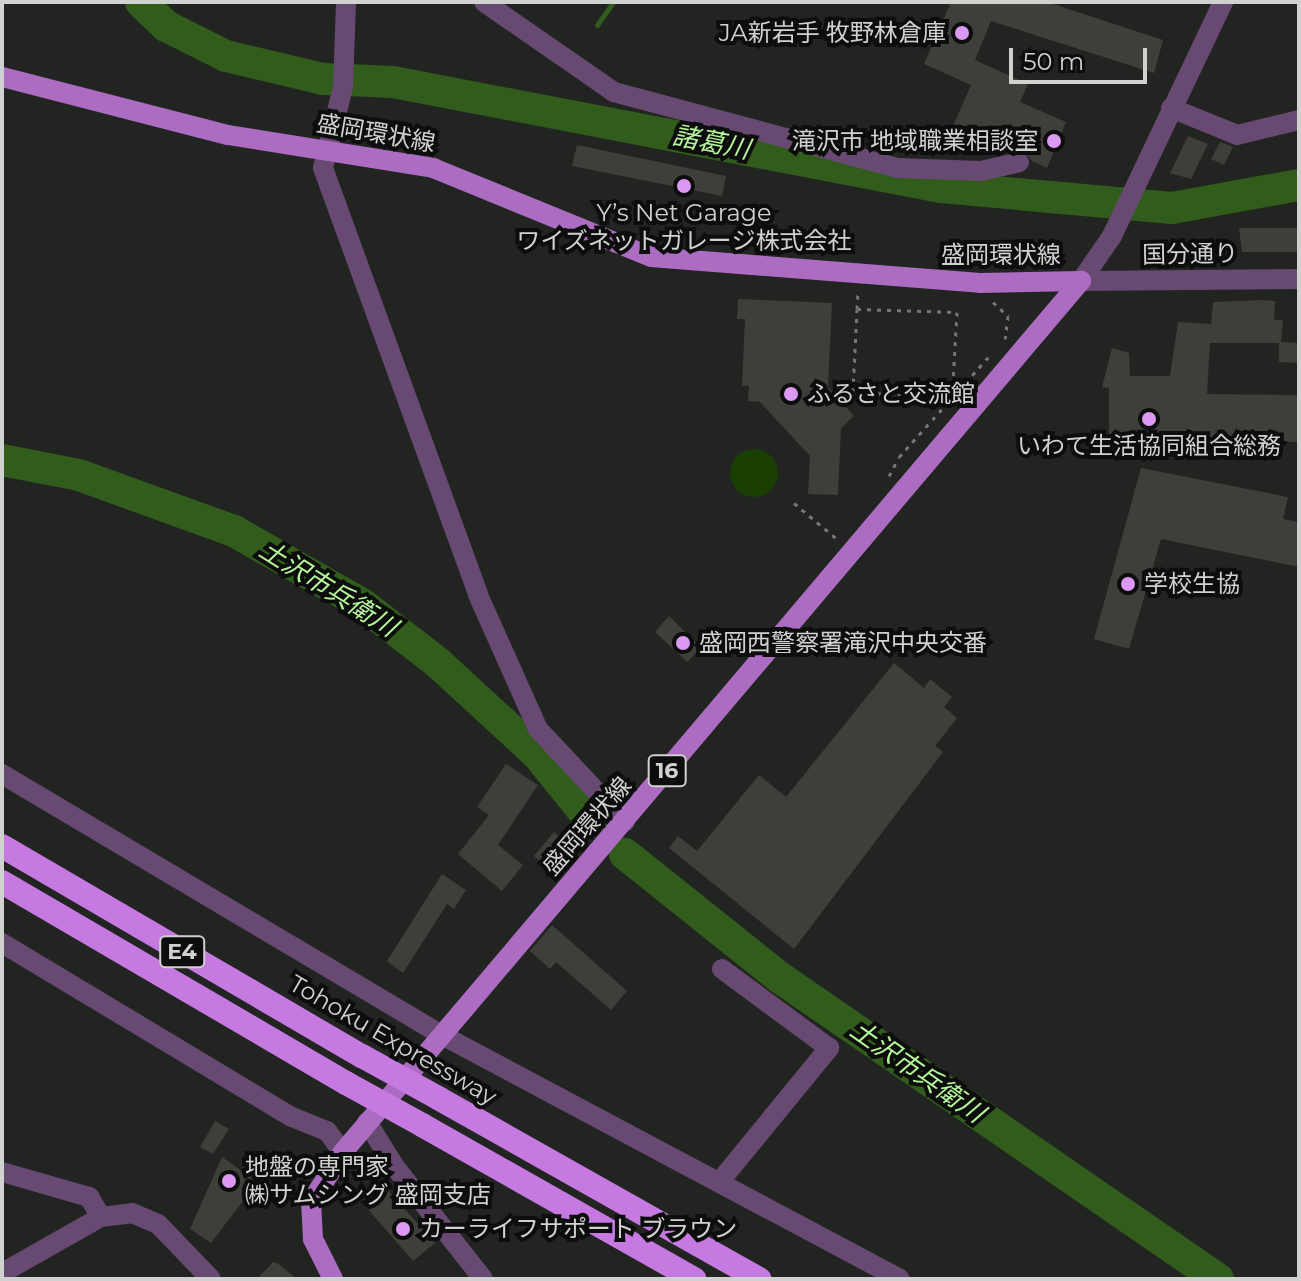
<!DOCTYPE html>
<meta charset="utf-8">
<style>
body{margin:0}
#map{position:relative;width:1301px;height:1281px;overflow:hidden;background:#222421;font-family:Montserrat,"Noto Sans JP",sans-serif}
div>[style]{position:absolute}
.green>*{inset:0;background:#193f02}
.round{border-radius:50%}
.stream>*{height:5px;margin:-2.5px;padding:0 2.5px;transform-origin:2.5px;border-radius:2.5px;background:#315c1c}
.river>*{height:32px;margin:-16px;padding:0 16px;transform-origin:16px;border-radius:16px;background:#315c1c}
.building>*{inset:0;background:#3d3f3b}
.path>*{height:3px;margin-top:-1.5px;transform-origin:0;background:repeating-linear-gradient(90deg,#757774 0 4px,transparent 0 10px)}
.minor>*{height:20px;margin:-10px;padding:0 10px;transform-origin:10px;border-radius:10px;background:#674972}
.major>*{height:20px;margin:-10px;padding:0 10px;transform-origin:10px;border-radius:10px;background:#ab6cc1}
.highway>*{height:24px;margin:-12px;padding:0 12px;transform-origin:12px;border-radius:12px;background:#c679e0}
.highway-bridge>*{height:24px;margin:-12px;padding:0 12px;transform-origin:12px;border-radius:12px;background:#c679e0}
.dots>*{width:22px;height:22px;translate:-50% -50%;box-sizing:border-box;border:4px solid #0c0d0c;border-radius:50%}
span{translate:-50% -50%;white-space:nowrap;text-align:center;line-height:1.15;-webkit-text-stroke:8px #0c0d0c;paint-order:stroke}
.shield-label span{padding:2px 6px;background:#0c0d0c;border:2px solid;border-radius:6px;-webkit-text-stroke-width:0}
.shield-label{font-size:22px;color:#d0d2cf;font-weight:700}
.poi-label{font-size:24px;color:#d0d2cf}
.right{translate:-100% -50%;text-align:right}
.left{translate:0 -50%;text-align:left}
.street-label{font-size:24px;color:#d0d2cf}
.water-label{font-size:26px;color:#b5f59b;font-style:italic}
.frame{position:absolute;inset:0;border:4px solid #d0d2cf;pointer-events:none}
.scale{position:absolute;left:1009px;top:48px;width:138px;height:36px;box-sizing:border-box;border:4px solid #d0d2cf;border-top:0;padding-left:10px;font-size:24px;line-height:28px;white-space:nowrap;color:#d0d2cf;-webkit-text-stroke:6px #0c0d0c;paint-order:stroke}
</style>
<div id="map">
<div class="green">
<i class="round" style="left:730px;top:449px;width:48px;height:48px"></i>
</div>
<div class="stream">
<i style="left:597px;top:25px;width:28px;rotate:-55deg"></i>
</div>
<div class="river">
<i style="left:141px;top:2px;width:35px;rotate:44deg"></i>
<i style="left:166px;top:26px;width:67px;rotate:26.6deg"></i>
<i style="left:226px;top:56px;width:100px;rotate:13.3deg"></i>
<i style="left:323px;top:79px;width:70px;rotate:2.5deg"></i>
<i style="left:393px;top:82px;width:558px;rotate:10.85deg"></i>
<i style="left:941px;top:187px;width:232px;rotate:5.2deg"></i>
<i style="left:1172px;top:208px;width:129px;rotate:-10.3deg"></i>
<i style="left:2px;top:460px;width:78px;rotate:11deg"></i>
<i style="left:79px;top:475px;width:165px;rotate:19.9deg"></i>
<i style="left:234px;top:531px;width:147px;rotate:29.7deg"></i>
<i style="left:362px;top:604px;width:95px;rotate:37.7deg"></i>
<i style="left:437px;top:662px;width:137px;rotate:42.6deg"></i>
<i style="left:538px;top:755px;width:86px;rotate:51.1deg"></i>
<i style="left:625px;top:854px;width:197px;rotate:38.6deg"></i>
<i style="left:779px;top:977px;width:533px;rotate:34.53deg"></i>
</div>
<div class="building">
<i style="clip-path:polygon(951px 2px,1047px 2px,1163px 40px,1154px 73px,991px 21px,975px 60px,1028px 84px,1020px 102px,1066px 122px,1047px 168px,1032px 161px,1023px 150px,999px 149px,952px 128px,971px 85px,924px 64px)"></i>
<i style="clip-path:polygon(1188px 136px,1208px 144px,1191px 179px,1170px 173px)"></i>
<i style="clip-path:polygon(1220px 142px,1233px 147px,1224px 165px,1211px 159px)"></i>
<i style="clip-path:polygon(577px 145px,726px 176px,722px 196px,572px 166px)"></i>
<i style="clip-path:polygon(1239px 228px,1299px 228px,1299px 252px,1242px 252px)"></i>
<i style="clip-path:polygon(738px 299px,832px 303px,828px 387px,854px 416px,841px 428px,838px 495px,808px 494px,810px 456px,760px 402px,748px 401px,749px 386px,742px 386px,745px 319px,737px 319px)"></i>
<i style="clip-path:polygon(1260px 300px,1275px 301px,1274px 320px,1283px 320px,1281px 342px,1299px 343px,1299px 363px,1279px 362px,1279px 343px,1210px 343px,1207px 394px,1299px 395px,1299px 442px,1109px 443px,1109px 388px,1102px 387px,1112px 348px,1129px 353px,1130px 376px,1170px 376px,1178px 322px,1211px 324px,1213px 302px)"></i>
<i style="clip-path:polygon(1141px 468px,1288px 497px,1283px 519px,1299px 522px,1299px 567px,1161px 539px,1129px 649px,1094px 639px)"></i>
<i style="clip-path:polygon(669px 616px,701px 648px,687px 662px,655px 632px)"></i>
<i style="clip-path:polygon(894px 663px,924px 688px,930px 679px,952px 697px,944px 707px,957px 718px,935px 746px,943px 752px,794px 949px,669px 848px,678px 836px,697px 851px,759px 775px,786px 797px)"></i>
<i style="clip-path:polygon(506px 764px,538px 785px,498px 845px,523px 865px,502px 891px,458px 854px,489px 815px,477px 807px)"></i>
<i style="clip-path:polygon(554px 832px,567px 843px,546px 867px,534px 856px)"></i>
<i style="clip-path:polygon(442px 874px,466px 890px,454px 909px,447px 904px,403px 973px,387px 961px)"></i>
<i style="clip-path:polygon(552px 925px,627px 991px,611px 1010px,556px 962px,550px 969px,530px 951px)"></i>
<i style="clip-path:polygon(215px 1121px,229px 1129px,213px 1154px,200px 1147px)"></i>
<i style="clip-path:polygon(222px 1157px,252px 1178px,245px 1189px,249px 1193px,211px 1243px,190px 1229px)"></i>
<i style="clip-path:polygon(386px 1188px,435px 1243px,413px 1261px,366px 1207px)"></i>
<i style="clip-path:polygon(273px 1262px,277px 1263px,297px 1279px,257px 1279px)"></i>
</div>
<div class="path">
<i style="left:993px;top:302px;width:21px;rotate:43deg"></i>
<i style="left:1008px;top:316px;width:23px;rotate:97deg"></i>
<i style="left:857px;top:309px;width:100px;rotate:1.7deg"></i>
<i style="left:957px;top:312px;width:86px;rotate:93.3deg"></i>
<i style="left:952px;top:398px;width:99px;rotate:-176.5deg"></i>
<i style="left:853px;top:392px;width:83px;rotate:-87.2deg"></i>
<i style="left:857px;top:309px;width:18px;rotate:-87deg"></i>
<i style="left:889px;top:476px;width:21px;rotate:-62deg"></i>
<i style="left:899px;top:457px;width:140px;rotate:-48.2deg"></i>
<i style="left:794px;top:503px;width:56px;rotate:39.9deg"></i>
</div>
<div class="minor">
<i style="left:346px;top:2px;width:85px;rotate:92deg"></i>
<i style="left:343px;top:87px;width:83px;rotate:103.9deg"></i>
<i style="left:323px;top:168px;width:454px;rotate:70deg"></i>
<i style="left:478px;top:595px;width:147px;rotate:65.9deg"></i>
<i style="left:538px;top:729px;width:127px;rotate:46.9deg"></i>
<i style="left:484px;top:2px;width:158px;rotate:34.7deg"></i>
<i style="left:614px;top:92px;width:293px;rotate:15deg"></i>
<i style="left:897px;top:168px;width:84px;rotate:2deg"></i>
<i style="left:981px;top:171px;width:39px;rotate:-13deg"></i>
<i style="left:1171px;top:108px;width:71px;rotate:22.2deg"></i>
<i style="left:1237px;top:135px;width:64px;rotate:-13.6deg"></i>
<i style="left:1081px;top:281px;width:55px;rotate:-55.4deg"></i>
<i style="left:1112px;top:236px;width:259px;rotate:-64.6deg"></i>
<i style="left:1081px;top:281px;width:218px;rotate:-0.5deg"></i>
<i style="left:2px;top:774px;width:509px;rotate:30.69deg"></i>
<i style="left:440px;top:1034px;width:521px;rotate:28.04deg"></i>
<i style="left:2px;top:943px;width:338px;rotate:31deg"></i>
<i style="left:292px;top:1117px;width:38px;rotate:22deg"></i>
<i style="left:327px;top:1131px;width:26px;rotate:53deg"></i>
<i style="left:367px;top:1122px;width:53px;rotate:58.1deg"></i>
<i style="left:395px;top:1167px;width:142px;rotate:51.8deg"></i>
<i style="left:2px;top:1172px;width:91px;rotate:16deg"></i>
<i style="left:89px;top:1197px;width:23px;rotate:59deg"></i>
<i style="left:721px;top:1180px;width:171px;rotate:-50.7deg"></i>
<i style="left:829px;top:1048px;width:133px;rotate:-143.6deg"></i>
<i style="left:2px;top:1273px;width:114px;rotate:-29.5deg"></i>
<i style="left:101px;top:1217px;width:31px;rotate:-7deg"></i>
<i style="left:132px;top:1213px;width:28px;rotate:23deg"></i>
<i style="left:158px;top:1224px;width:76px;rotate:46.1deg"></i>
</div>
<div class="major">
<i style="left:2px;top:77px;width:233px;rotate:14.4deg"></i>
<i style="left:228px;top:135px;width:208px;rotate:9.1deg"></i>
<i style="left:433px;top:168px;width:235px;rotate:22.2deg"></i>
<i style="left:651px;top:257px;width:330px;rotate:4.5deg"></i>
<i style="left:980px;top:283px;width:101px;rotate:-1.1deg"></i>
<i style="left:333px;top:1279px;width:45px;rotate:-116.6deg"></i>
<i style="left:313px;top:1239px;width:37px;rotate:-93deg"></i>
<i style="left:311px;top:1202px;width:59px;rotate:-57.4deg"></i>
<i style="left:343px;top:1152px;width:1142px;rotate:-49.73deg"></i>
</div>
<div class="highway">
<i style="left:2px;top:846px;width:417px;rotate:30.3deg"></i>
<i style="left:2px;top:882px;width:398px;rotate:30.3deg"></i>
<i style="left:438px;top:1098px;width:369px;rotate:29.4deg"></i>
<i style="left:422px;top:1125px;width:313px;rotate:29.5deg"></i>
</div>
<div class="highway-bridge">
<i style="left:362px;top:1056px;width:87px;rotate:28.9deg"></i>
<i style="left:346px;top:1083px;width:87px;rotate:28.9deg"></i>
</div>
<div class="dots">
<i style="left:962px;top:33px;background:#dc99f4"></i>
<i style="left:1054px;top:141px;background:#dc99f4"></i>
<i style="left:684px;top:186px;background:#dc99f4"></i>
<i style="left:791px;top:394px;background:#dc99f4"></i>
<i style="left:1149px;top:419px;background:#dc99f4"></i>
<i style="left:1128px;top:584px;background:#dc99f4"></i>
<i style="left:683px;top:643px;background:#dc99f4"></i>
<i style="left:229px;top:1181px;background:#dc99f4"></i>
<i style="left:403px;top:1229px;background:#dc99f4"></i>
</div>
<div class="shield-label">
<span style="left:667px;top:771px">16</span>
<span style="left:182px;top:952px">E4</span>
</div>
<div class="poi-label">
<span class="right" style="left:946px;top:33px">JA新岩手 牧野林倉庫</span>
<span class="right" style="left:1038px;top:141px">滝沢市 地域職業相談室</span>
<span style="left:684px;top:227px">Y’s Net Garage<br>ワイズネットガレージ株式会社</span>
<span class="left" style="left:807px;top:394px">ふるさと交流館</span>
<span style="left:1149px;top:446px">いわて生活協同組合総務</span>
<span class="left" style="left:1144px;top:584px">学校生協</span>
<span class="left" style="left:699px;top:643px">盛岡西警察署滝沢中央交番</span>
<span class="left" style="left:245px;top:1181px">地盤の専門家<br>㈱サムシング 盛岡支店</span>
<span class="left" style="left:419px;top:1229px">カーライフサポート ブラウン</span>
</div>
<div class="street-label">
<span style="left:376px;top:133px;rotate:10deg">盛岡環状線</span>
<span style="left:1190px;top:254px;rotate:-1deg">国分通り</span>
<span style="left:1001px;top:255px">盛岡環状線</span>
<span style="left:587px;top:826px;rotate:-49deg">盛岡環状線</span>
<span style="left:393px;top:1040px;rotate:30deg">Tohoku Expressway</span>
</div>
<div class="water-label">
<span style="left:711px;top:143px;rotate:11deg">諸葛川</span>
<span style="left:328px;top:589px;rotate:32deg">土沢市兵衛川</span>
<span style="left:917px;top:1072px;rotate:35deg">土沢市兵衛川</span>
</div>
<div class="frame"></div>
<div class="scale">50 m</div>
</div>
